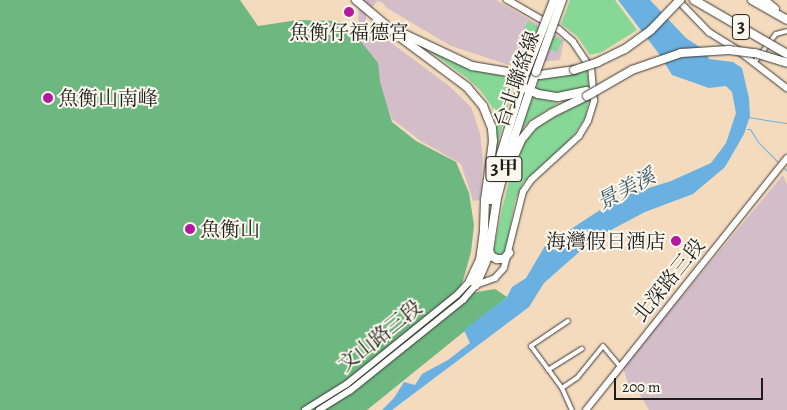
<!DOCTYPE html>
<meta charset="utf-8">
<style>
body{margin:0}
#map{position:relative;width:787px;height:410px;overflow:hidden;background:#f4dbbe;font-family:Alegreya,"Noto Serif TC",serif}
div>[style]{position:absolute}
.industrial>*{inset:0;background:#d2bdc8}
.green>*{inset:0;background:#87d797}
.forest>*{inset:0;background:#6db880}
.water>*{inset:0;background:#6ab1e1}
.stream>*{height:1px;margin:-0.5px;padding:0 0.5px;transform-origin:0.5px;border-radius:0.5px;background:#6ab1e1}
.roads{filter:drop-shadow(0 0 1px #3c3934) drop-shadow(0 0 1px #3c3934)}
.street>*{height:4px;margin:-2px;padding:0 2px;transform-origin:2px;border-radius:2px;background:#fff}
.secondary>*{height:5.5px;margin:-2.75px;padding:0 2.75px;transform-origin:2.75px;border-radius:2.75px;background:#fff}
.highway>*{height:8px;margin:-4px;padding:0 4px;transform-origin:4px;border-radius:4px;background:#fff}
.bridges{filter:drop-shadow(0 0 1px #3c3934) drop-shadow(0 0 1px #3c3934)}
.highway-bridge>*{height:8px;margin:-4px;padding:0 4px;transform-origin:4px;border-radius:4px;background:#fff}
.dots>*{width:14px;height:14px;translate:-50% -50%;box-sizing:border-box;border:2px solid #fbf7ec;border-radius:50%}
span{translate:-50% -50%;white-space:nowrap;text-align:center;line-height:1.15;-webkit-text-stroke:4px #fbf7ec;paint-order:stroke}
.shield-label span{padding:1px 4px;background:#fbf7ec;border:1px solid;border-radius:4px;-webkit-text-stroke-width:0}
.shield-label{font-size:19px;color:#1c1c1c;font-weight:700}
.poi-label{font-size:20px;color:#1c1c1c}
.left{translate:0 -50%;text-align:left}
.right{translate:-100% -50%;text-align:right}
.street-label{font-size:20px;color:#1c1c1c}
.water-label{font-size:21px;color:#3b586b;font-style:italic}
.scale{position:absolute;left:614px;top:378px;width:149px;height:22px;box-sizing:border-box;border:2px solid #1c1c1c;border-top:0;padding-left:6px;font-size:15px;line-height:18px;white-space:nowrap;color:#1c1c1c;-webkit-text-stroke:4px #fbf7ec;paint-order:stroke}
</style>
<div id="map">
<div class="industrial">
<i style="clip-path:polygon(359px 0,496px 0,564px 40px,560px 60px,509px 65px,451px 46px,387px 8px,382px 2px,377px 1px,366px 16px,366px 24px,448px 85px,471px 107px,480px 133px,483px 160px,480px 200px,473px 201px,461px 164px,421px 141px,392px 119px,358px 32px)"></i>
<i style="clip-path:polygon(783px 175px,787px 185px,787px 410px,649px 410px,634px 385px,629px 387px,623px 367px)"></i>
</div>
<div class="green">
<i style="clip-path:polygon(570px 0,615px 0,637px 30px,602px 52px,590px 55px,577px 36px,561px 24px)"></i>
<i style="clip-path:polygon(528px 21px,562px 41px,557px 52px,525px 39px,522px 35px)"></i>
<i style="clip-path:polygon(428px 50px,482px 72px,515px 78px,494px 159px,496px 119px,491px 105px,480px 90px,467px 78px)"></i>
<i style="clip-path:polygon(587px 69px,590px 96px,585px 118px,571px 139px,523px 183px,515px 201px,505px 253px,497px 255px,494px 250px,502px 209px,513px 165px,521px 146px,539px 125px,588px 99px,536px 90px,539px 79px,564px 76px)"></i>
<i style="clip-path:polygon(533px 97px,559px 103px,531px 120px,517px 133px)"></i>
</div>
<div class="forest">
<i style="clip-path:polygon(0 0,240px 0,258px 26px,298px 20px,340px 21px,359px 39px,378px 63px,380px 82px,392px 122px,416px 141px,456px 162px,469px 193px,474px 225px,471px 252px,459px 295px,495px 289px,507px 297px,367px 410px,0 410px)"></i>
</div>
<div class="water">
<i style="clip-path:polygon(618px 0,650px 0,686px 38px,706px 51px,709px 59px,733px 62px,742px 68px,749px 98px,750px 116px,744px 134px,725px 167px,693px 194px,645px 212px,594px 239px,544px 283px,529px 307px,392px 410px,382px 410px,394px 398px,404px 382px,415px 385px,422px 374px,448px 360px,470px 343px,464px 330px,507px 297px,512px 287px,526px 278px,545px 246px,600px 210px,630px 194px,671px 181px,711px 163px,726px 143px,736px 113px,732px 92px,726px 86px,709px 88px,672px 75px,659px 54px)"></i>
</div>
<div class="stream">
<i style="left:748px;top:117px;width:39px;rotate:9deg"></i>
<i style="left:747px;top:129px;width:3px"></i>
<i style="left:750px;top:129px;width:15px;rotate:58deg"></i>
<i style="left:758px;top:142px;width:28px;rotate:45deg"></i>
<i style="left:784px;top:168px;width:4px;rotate:45deg"></i>
</div>
<div class="roads">
<div class="street">
<i style="left:754px;top:63px;width:36px;rotate:-53deg"></i>
<i style="left:776px;top:34px;width:11px;rotate:-15deg"></i>
<i style="left:568px;top:321px;width:45px;rotate:146deg"></i>
<i style="left:531px;top:346px;width:52px;rotate:53.6deg"></i>
<i style="left:562px;top:388px;width:24px;rotate:66deg"></i>
<i style="left:548px;top:370px;width:40px;rotate:-32deg"></i>
<i style="left:562px;top:388px;width:18px;rotate:-34deg"></i>
<i style="left:577px;top:378px;width:41px;rotate:-50.9deg"></i>
<i style="left:603px;top:346px;width:26px;rotate:50deg"></i>
</div>
<div class="secondary">
<i style="left:678px;top:0;width:45px;rotate:45.9deg"></i>
<i style="left:709px;top:32px;width:31px;rotate:32deg"></i>
<i style="left:735px;top:48px;width:66px;rotate:37.6deg"></i>
<i style="left:476px;top:285px;width:20px;rotate:-20deg"></i>
<i style="left:495px;top:278px;width:13px;rotate:-48deg"></i>
<i style="left:504px;top:268px;width:78px;rotate:-76deg"></i>
<i style="left:523px;top:192px;width:14px;rotate:-56deg"></i>
<i style="left:531px;top:180px;width:65px;rotate:-42.5deg"></i>
<i style="left:579px;top:136px;width:17px;rotate:-59deg"></i>
<i style="left:588px;top:121px;width:21px;rotate:-73deg"></i>
<i style="left:594px;top:101px;width:32px;rotate:-95deg"></i>
<i style="left:591px;top:69px;width:32px;rotate:-124deg"></i>
<i style="left:573px;top:42px;width:18px;rotate:-139deg"></i>
<i style="left:559px;top:30px;width:60px;rotate:-150deg"></i>
<i style="left:305px;top:410px;width:49px;rotate:-31.8deg"></i>
<i style="left:347px;top:384px;width:141px;rotate:-39deg"></i>
<i style="left:457px;top:295px;width:19px;rotate:-47deg"></i>
<i style="left:470px;top:281px;width:2px;rotate:27deg"></i>
<i style="left:319px;top:410px;width:36px;rotate:-32deg"></i>
<i style="left:350px;top:391px;width:145px;rotate:-38.8deg"></i>
<i style="left:463px;top:300px;width:20px;rotate:-49deg"></i>
<i style="left:586px;top:410px;width:322px;rotate:-51.4deg"></i>
</div>
<div class="highway">
<i style="left:356px;top:0;width:57px;rotate:40.1deg"></i>
<i style="left:400px;top:37px;width:84px;rotate:36.7deg"></i>
<i style="left:467px;top:87px;width:25px;rotate:50deg"></i>
<i style="left:483px;top:106px;width:24px;rotate:68deg"></i>
<i style="left:492px;top:128px;width:13px;rotate:86deg"></i>
<i style="left:493px;top:141px;width:60px;rotate:97.7deg"></i>
<i style="left:485px;top:200px;width:38px;rotate:92deg"></i>
<i style="left:752px;top:0;width:40px;rotate:29.7deg"></i>
<i style="left:764px;top:0;width:14px;rotate:39deg"></i>
<i style="left:398px;top:31px;width:82px;rotate:25.3deg"></i>
<i style="left:472px;top:66px;width:49px;rotate:9.5deg"></i>
<i style="left:540px;top:75px;width:34px;rotate:-8deg"></i>
<i style="left:525px;top:88px;width:14px;rotate:25deg"></i>
<i style="left:538px;top:94px;width:20px;rotate:9deg"></i>
<i style="left:558px;top:97px;width:29px;rotate:-12deg"></i>
<i style="left:510px;top:165px;width:27px;rotate:-66deg"></i>
<i style="left:521px;top:140px;width:19px;rotate:-51deg"></i>
<i style="left:533px;top:125px;width:22px;rotate:-32deg"></i>
<i style="left:552px;top:113px;width:39px;rotate:-26deg"></i>
<i style="left:490px;top:200px;width:47px;rotate:-76.6deg"></i>
<i style="left:501px;top:154px;width:86px;rotate:-73deg"></i>
<i style="left:489px;top:250px;width:6px;rotate:72deg"></i>
<i style="left:491px;top:256px;width:7px;rotate:27deg"></i>
<i style="left:497px;top:259px;width:7px"></i>
<i style="left:504px;top:259px;width:8px;rotate:-50deg"></i>
<i style="left:470px;top:281px;width:23px;rotate:-65deg"></i>
<i style="left:480px;top:260px;width:27px;rotate:-82deg"></i>
<i style="left:476px;top:285px;width:30px;rotate:-67deg"></i>
<i style="left:488px;top:257px;width:60px;rotate:-81.3deg"></i>
<i style="left:497px;top:198px;width:43px;rotate:-75.3deg"></i>
<i style="left:508px;top:156px;width:89px;rotate:-71.6deg"></i>
</div>
</div>
<div class="bridges">
<div class="highway-bridge">
<i style="left:694px;top:0;width:108px;rotate:30.1deg"></i>
<i style="left:574px;top:70px;width:25px;rotate:-18deg"></i>
<i style="left:598px;top:62px;width:30px;rotate:-26deg"></i>
<i style="left:625px;top:49px;width:32px;rotate:-36deg"></i>
<i style="left:651px;top:30px;width:42px;rotate:-46deg"></i>
<i style="left:526px;top:72px;width:77px;rotate:-68.7deg"></i>
<i style="left:536px;top:72px;width:77px;rotate:-70.1deg"></i>
<i style="left:587px;top:96px;width:52px;rotate:-30deg"></i>
<i style="left:632px;top:70px;width:52px;rotate:-19.1deg"></i>
<i style="left:681px;top:53px;width:48px;rotate:-3.6deg"></i>
<i style="left:729px;top:50px;width:26px;rotate:7deg"></i>
<i style="left:755px;top:53px;width:34px;rotate:17deg"></i>
</div>
</div>
<div class="dots">
<i style="left:349px;top:12px;background:#b5179e"></i>
<i style="left:48px;top:98px;background:#b5179e"></i>
<i style="left:190px;top:229px;background:#b5179e"></i>
<i style="left:676px;top:241px;background:#b5179e"></i>
</div>
<div class="shield-label">
<span style="left:741px;top:27px">3</span>
<span style="left:504px;top:169px">3甲</span>
</div>
<div class="poi-label">
<span style="left:349px;top:32px">魚衡仔福德宮</span>
<span class="left" style="left:58px;top:98px">魚衡山南峰</span>
<span class="left" style="left:200px;top:229px">魚衡山</span>
<span class="right" style="left:666px;top:241px">海灣假日酒店</span>
</div>
<div class="street-label">
<span style="left:517px;top:79px;rotate:-71deg">台北聯絡線</span>
<span style="left:669px;top:280px;rotate:-51deg">北深路三段</span>
<span style="left:380px;top:336px;rotate:-39deg">文山路三段</span>
</div>
<div class="water-label">
<span style="left:626px;top:189px;rotate:-28deg">景美溪</span>
</div>
<div class="scale">200 m</div>
</div>
